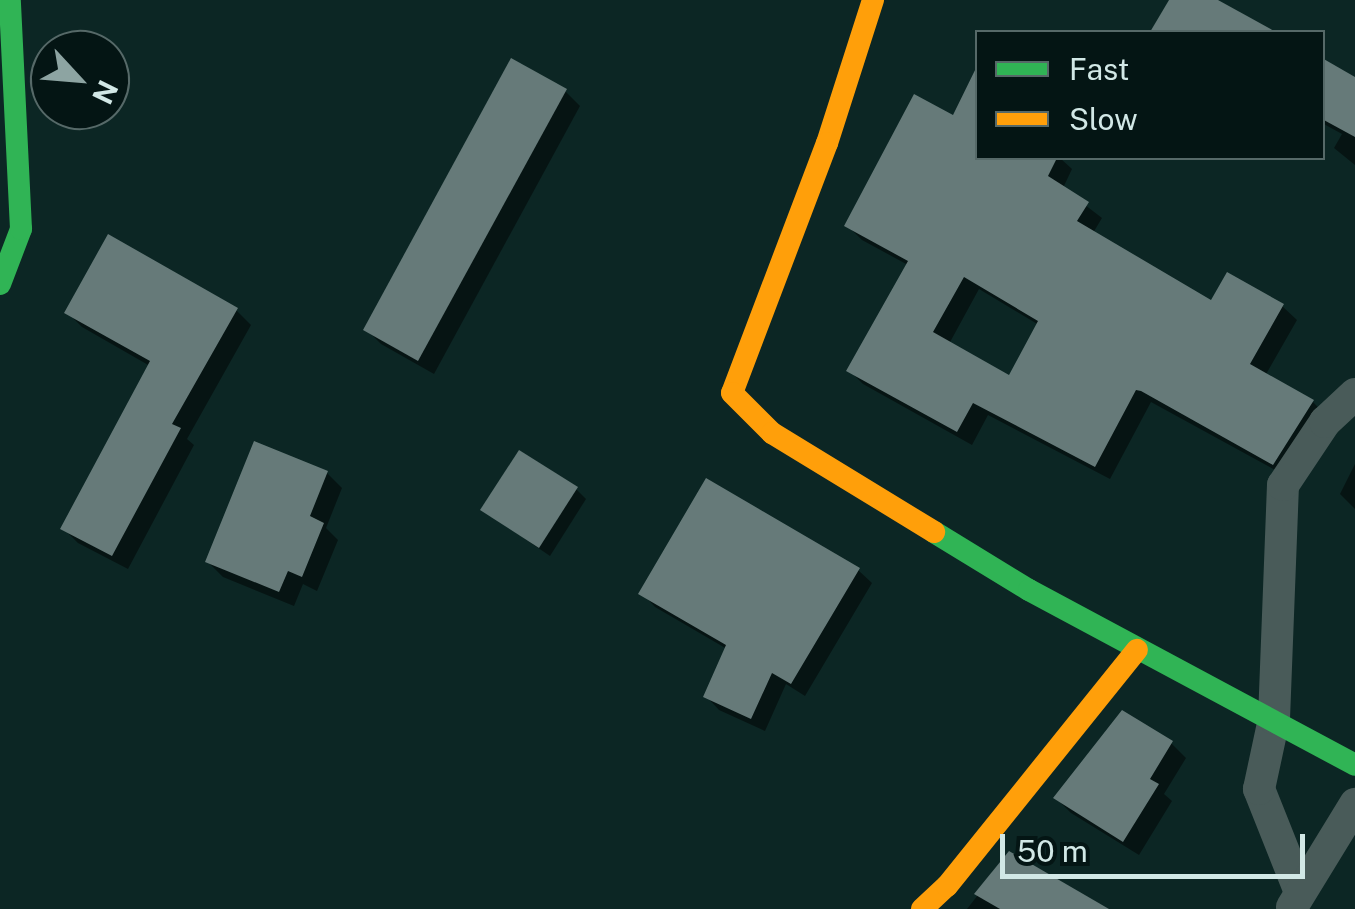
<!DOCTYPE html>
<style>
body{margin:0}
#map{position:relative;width:1355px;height:909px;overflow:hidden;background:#0c2624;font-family:"Public Sans",sans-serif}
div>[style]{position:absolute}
.shadow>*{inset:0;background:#0007}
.building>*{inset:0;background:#667a79}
.street>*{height:32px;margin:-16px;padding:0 16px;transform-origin:16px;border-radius:16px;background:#495b59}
.fast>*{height:22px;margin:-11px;padding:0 11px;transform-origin:11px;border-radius:11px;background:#30b455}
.slow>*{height:22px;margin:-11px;padding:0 11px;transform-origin:11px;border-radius:11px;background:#ff9f0a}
span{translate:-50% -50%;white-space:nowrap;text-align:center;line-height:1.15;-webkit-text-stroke:10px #041514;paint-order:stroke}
.legend{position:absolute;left:975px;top:30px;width:350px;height:130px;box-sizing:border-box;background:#041514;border:2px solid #566968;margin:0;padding:12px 18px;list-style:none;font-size:30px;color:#d2e8e6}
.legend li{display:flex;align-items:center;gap:20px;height:50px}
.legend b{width:50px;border:2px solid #566968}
.north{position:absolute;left:30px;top:30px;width:100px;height:100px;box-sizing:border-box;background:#041514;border:2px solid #566968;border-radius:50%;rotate:116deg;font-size:28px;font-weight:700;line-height:40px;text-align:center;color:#d2e8e6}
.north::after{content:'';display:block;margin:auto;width:35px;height:45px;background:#8da4a2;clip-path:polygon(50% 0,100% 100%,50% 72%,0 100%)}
.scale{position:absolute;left:1000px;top:834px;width:305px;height:45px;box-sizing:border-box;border:5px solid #d2e8e6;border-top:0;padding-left:12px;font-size:30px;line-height:35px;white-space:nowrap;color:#d2e8e6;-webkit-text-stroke:8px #041514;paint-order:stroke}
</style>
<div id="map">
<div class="shadow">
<i style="clip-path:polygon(1172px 0,1213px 0,1271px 32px,1153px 32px)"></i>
<i style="clip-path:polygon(1322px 61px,1355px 79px,1355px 165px,1334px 148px,1342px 134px,1322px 123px)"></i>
<i style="clip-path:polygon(565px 91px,580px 106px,434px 374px,381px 344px,366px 329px)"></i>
<i style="clip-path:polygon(evenodd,978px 158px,1060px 158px,1072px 169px,1063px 188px,1102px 218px,1093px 233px,1212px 304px,1282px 306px,1297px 320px,1265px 376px,1313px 402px,1327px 417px,1288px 477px,1151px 402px,1110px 479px,988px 415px,972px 445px,863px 384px,849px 370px,908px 265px,862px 240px,847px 225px,978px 158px,979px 289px,1039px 325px,1010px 379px,949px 344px,979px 289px)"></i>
<i style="clip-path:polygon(236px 310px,251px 325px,187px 439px,194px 445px,128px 569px,78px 543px,63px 528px,150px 366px,82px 327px,67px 312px)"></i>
<i style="clip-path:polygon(1355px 464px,1355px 509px,1340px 494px)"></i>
<i style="clip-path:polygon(327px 473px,342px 488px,326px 528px,338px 540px,317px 591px,303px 584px,294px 606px,223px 577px,208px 562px)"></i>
<i style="clip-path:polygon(576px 489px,586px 499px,550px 556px,483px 510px)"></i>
<i style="clip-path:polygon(858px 570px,872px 583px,805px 696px,786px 684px,765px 731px,719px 710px,706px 696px,727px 649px,655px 607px,642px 593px)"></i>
<i style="clip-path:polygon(1171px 743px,1186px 758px,1164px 794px,1172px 801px,1139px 855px,1071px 813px,1056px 798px)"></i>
<i style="clip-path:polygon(1010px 854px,1098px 909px,967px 909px)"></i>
</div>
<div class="building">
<i style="clip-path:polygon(1169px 0,1218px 0,1276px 32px,1150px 32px)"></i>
<i style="clip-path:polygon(511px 58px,567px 89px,418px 361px,363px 330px)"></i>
<i style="clip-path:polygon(1322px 58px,1355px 77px,1355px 137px,1322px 119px)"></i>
<i style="clip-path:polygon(evenodd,978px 64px,978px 158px,1057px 158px,1048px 176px,1089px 202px,1077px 221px,1211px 300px,1227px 272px,1284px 304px,1250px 364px,1314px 400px,1273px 465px,1141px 391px,1136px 390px,1095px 467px,973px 403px,957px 432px,846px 371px,908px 261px,844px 226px,914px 94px,953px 115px,978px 64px,964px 277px,1038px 321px,1009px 375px,933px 332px,964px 277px)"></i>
<i style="clip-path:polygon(108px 234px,238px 308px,172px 424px,181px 428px,112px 556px,60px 529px,150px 361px,64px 313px)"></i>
<i style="clip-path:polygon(254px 441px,328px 471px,310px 516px,324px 523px,302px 577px,288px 571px,279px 592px,205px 562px)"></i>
<i style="clip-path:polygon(519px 450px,578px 487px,539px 548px,480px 510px)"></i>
<i style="clip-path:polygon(706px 478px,860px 568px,791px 684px,772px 673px,751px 719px,703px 697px,726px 645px,638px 594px)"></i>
<i style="clip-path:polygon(1122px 710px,1173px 741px,1150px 779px,1159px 784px,1123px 842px,1053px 798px)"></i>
<i style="clip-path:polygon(1009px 851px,1109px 909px,1000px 909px,974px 894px)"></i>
</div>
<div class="street">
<i style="left:1300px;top:892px;width:111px;rotate:-111.7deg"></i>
<i style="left:1259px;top:789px;width:72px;rotate:-77.9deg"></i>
<i style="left:1274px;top:719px;width:234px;rotate:-87.8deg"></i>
<i style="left:1283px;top:485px;width:76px;rotate:-56.3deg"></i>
<i style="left:1325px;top:422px;width:41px;rotate:-43deg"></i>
<i style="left:1292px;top:907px;width:121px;rotate:-58.5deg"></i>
</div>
<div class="fast">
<i style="left:0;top:284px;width:59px;rotate:-69.1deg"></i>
<i style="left:21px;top:229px;width:229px;rotate:-92.8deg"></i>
<i style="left:934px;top:532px;width:111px;rotate:31.4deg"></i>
<i style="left:1029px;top:590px;width:370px;rotate:28.2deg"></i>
</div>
<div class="slow">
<i style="left:873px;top:0;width:150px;rotate:107.8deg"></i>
<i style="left:827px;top:143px;width:267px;rotate:110.8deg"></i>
<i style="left:732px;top:393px;width:57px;rotate:45deg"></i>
<i style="left:772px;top:433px;width:190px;rotate:31.4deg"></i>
<i style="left:922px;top:909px;width:34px;rotate:-43deg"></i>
<i style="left:947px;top:886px;width:303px;rotate:-51.2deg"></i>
</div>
<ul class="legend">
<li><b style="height:12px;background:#30b455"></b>Fast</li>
<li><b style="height:12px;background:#ff9f0a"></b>Slow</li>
</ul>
<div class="north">N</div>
<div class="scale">50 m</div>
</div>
